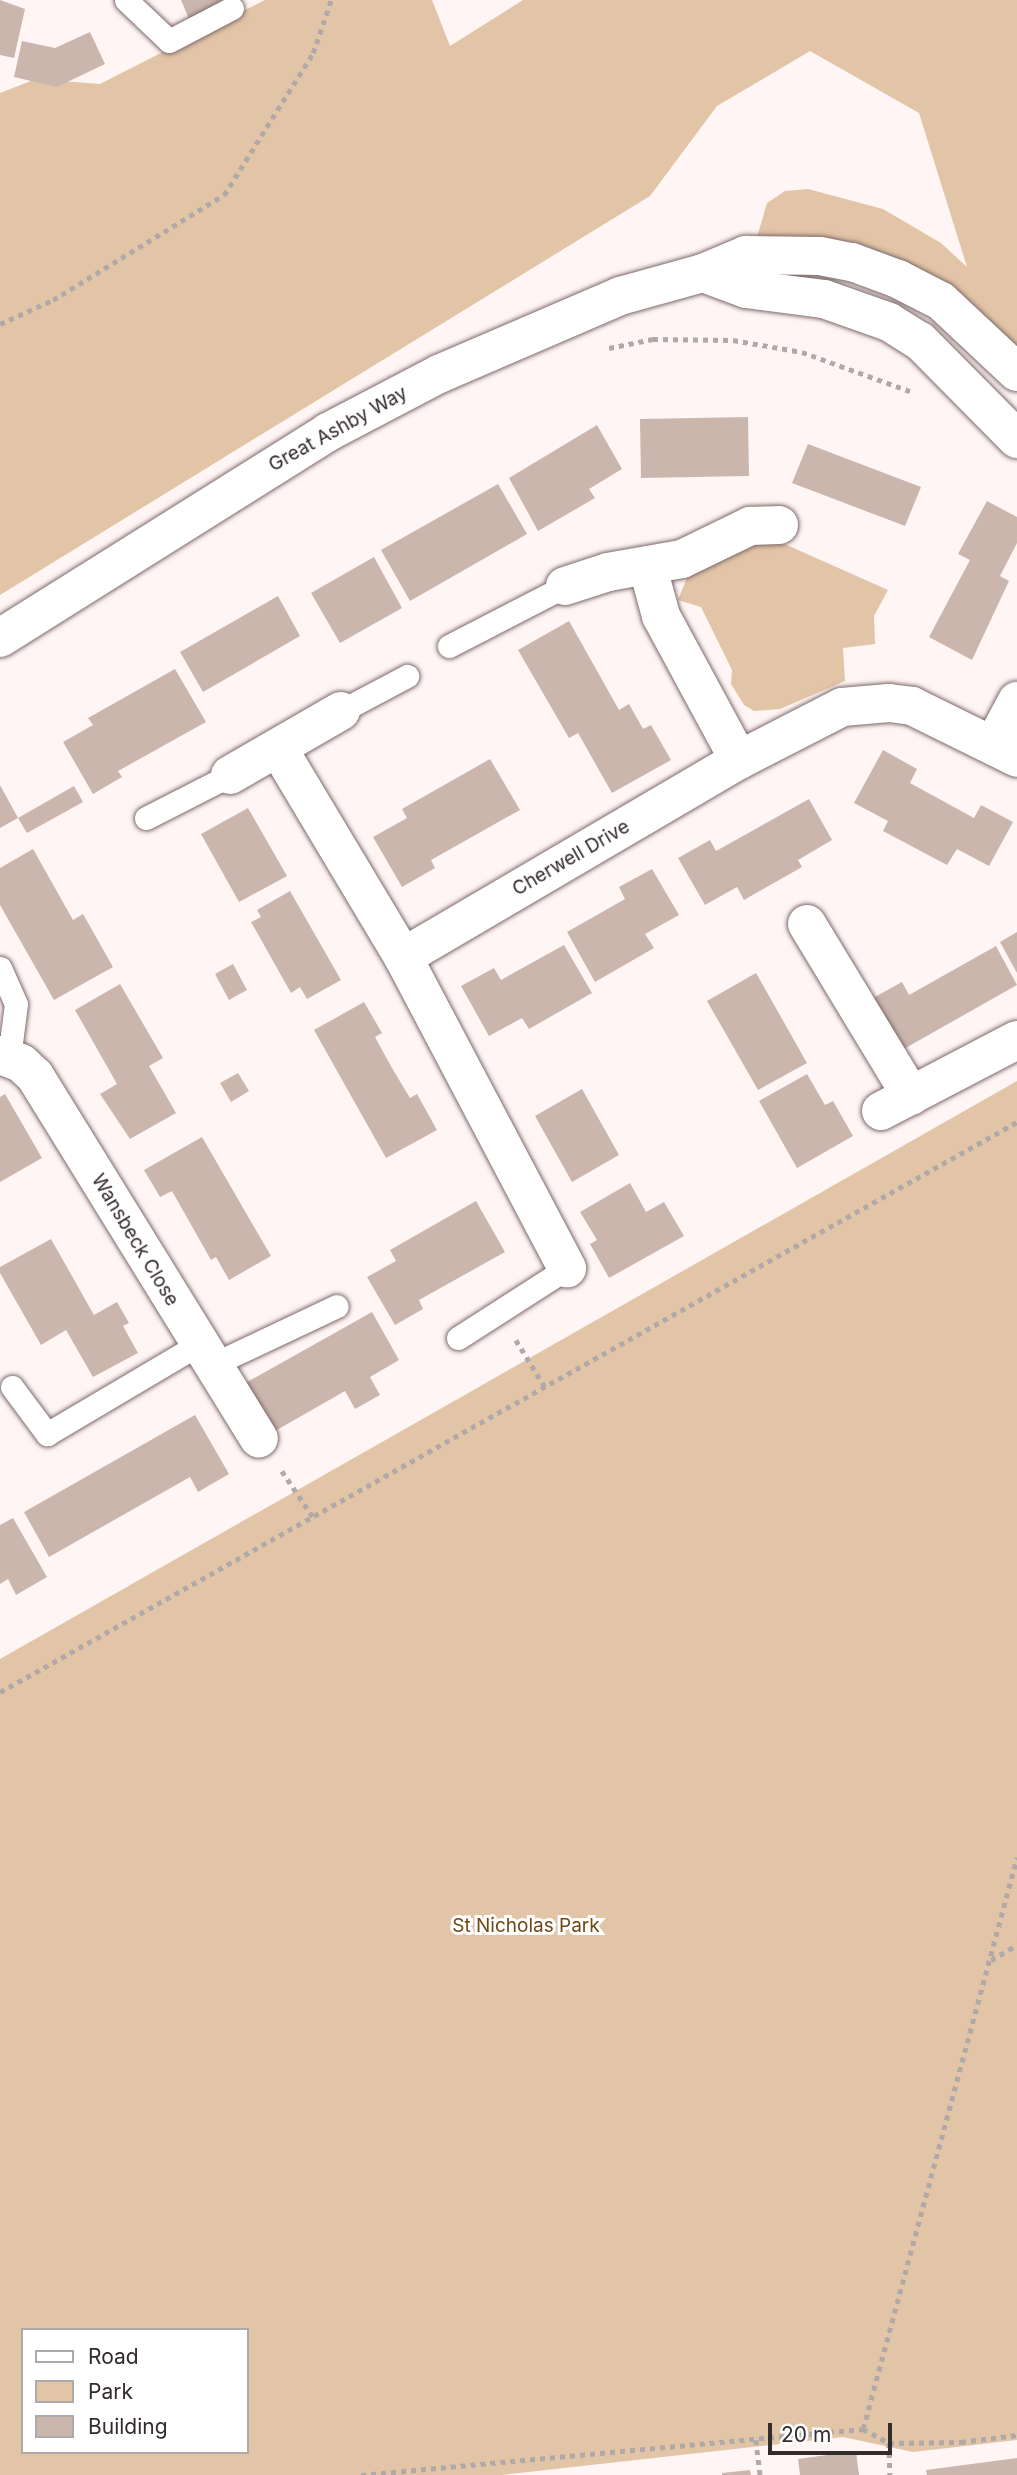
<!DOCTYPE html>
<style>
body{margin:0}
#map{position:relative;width:1017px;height:2475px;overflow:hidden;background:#fff5f5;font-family:Inter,sans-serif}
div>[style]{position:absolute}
.green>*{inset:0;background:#e2c4a6}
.building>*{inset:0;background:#cbb6ae}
.path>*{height:4.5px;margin-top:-2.25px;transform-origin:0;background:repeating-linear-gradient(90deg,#b1a8a8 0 5px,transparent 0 10px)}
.roads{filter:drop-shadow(0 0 2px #7e6a6a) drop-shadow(0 0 2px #7e6a6a)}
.lane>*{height:23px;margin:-11.5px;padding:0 11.5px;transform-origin:11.5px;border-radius:11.5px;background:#fff}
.street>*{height:38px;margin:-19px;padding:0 19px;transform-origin:19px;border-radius:19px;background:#fff}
.secondary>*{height:38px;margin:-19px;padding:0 19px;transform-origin:19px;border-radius:19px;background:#fff}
span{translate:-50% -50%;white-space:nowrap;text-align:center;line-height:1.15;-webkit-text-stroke:6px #fff;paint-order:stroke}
.street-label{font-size:19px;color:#342b2b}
.park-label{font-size:19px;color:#714813}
.legend{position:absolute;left:21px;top:2328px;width:228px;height:126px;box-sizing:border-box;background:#fff;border:2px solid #aeaaaa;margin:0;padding:9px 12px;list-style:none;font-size:21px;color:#342b2b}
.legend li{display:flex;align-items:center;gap:14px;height:35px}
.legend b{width:35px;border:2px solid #aeaaaa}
.scale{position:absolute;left:768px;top:2423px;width:124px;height:32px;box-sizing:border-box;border:4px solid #342b2b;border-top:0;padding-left:9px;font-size:21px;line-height:24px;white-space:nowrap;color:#342b2b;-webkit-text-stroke:5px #fff;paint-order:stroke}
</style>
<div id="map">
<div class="green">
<i style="clip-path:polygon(265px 0,432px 0,450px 46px,523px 0,1017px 0,1017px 356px,979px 314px,757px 237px,767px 203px,785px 191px,808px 189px,883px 209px,941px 243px,967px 267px,919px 113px,810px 51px,717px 106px,650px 196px,0 595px,0 93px,36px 79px,100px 84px)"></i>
<i style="clip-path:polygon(780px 542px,888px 590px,874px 616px,875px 644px,843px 648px,845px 681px,780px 709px,754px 711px,744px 705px,731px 684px,732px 670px,701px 607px,678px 600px,688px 575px,747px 545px)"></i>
<i style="clip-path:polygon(evenodd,1017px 1081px,1017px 2440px,913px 2452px,843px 2437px,502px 2475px,0 2475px,0 1659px,1017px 1081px,23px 2330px,247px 2330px,247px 2452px,23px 2452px,23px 2330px)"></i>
</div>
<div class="building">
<i style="clip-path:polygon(0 0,25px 9px,14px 58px,0 55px)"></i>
<i style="clip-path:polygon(181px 0,224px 0,189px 19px)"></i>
<i style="clip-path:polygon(90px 32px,105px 64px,57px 87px,14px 77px,22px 41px,55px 48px)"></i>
<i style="clip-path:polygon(748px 417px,749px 476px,641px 478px,640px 419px)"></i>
<i style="clip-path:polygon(597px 425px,622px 469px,589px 489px,595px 498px,538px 531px,509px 478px)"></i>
<i style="clip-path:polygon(808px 444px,921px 487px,905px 526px,792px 483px)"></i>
<i style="clip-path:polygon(498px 484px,527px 534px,410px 601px,381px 550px)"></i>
<i style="clip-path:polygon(987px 501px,1017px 517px,1017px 543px,1000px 576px,1009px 581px,972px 660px,929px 637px,970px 560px,958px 554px)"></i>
<i style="clip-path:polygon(374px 557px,402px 608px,340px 643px,311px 593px)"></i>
<i style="clip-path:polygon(278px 596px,300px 636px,203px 692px,180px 652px)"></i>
<i style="clip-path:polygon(569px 621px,619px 710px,629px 704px,643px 729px,651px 725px,671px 760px,612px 793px,578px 733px,569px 738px,518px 650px)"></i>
<i style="clip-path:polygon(175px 669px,206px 722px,118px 771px,122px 777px,93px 794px,63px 742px,93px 725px,88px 718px)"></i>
<i style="clip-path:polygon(883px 750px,917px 769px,910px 783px,974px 818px,981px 805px,1013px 822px,989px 866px,957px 849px,947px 865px,883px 831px,888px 821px,854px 803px)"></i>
<i style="clip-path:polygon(490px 759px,520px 810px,431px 860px,435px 868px,402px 887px,373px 837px,407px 818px,402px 809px)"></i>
<i style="clip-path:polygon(0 785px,18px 818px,74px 786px,83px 802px,27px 833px,18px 818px,0 828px)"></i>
<i style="clip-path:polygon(809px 799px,832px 840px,798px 860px,802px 867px,744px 900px,737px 887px,705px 905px,678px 858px,710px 840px,716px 851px)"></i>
<i style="clip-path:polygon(248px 808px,287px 876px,239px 902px,201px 834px)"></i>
<i style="clip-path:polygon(33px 849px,73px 920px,83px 914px,113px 967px,54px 1000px,0 905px,0 868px)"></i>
<i style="clip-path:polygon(652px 869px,679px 915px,645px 934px,654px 948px,595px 982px,567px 932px,625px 899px,619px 887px)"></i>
<i style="clip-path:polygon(290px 891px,341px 980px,307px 999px,300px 987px,291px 993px,251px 922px,261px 917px,257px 910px)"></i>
<i style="clip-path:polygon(1017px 932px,1017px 973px,1000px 942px)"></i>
<i style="clip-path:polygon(564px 945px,592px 993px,529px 1029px,522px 1018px,489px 1036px,461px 986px,494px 968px,501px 980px)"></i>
<i style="clip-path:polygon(996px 946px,1017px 985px,902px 1050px,873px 998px,902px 982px,909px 995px)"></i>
<i style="clip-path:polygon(233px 964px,247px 990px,229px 1000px,215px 974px)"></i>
<i style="clip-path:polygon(756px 973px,807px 1063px,758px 1090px,707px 1001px)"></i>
<i style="clip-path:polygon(120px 984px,163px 1058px,149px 1066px,176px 1113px,130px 1139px,100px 1094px,117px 1084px,75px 1010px)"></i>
<i style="clip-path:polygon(364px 1002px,382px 1033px,375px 1037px,392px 1068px,410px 1098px,417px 1094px,437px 1130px,386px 1158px,314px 1030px)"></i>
<i style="clip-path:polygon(238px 1073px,249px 1091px,231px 1102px,220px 1083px)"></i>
<i style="clip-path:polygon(807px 1074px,825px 1105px,833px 1101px,853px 1136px,797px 1168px,759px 1101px)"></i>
<i style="clip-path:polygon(582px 1089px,619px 1155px,572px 1182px,535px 1116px)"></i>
<i style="clip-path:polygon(5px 1094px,42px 1158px,0 1182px,0 1097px)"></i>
<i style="clip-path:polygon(202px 1137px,271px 1256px,229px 1280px,216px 1257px,211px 1260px,172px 1191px,160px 1197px,144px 1170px)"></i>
<i style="clip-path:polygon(630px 1183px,646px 1212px,664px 1202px,684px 1236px,609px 1278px,590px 1244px,597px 1240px,580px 1212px)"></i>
<i style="clip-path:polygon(476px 1201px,505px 1252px,419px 1300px,423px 1309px,395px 1325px,367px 1277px,396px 1261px,390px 1250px)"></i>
<i style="clip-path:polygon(51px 1239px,94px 1315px,117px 1302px,129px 1323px,123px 1326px,138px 1353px,93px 1377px,66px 1330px,41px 1345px,0 1273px,0 1267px)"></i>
<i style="clip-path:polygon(372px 1312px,399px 1360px,370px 1377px,380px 1395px,355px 1409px,345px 1391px,268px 1435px,240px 1386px)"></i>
<i style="clip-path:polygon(195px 1415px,229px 1474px,198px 1492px,190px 1477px,49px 1557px,24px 1512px)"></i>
<i style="clip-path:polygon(13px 1518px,47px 1577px,16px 1595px,8px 1579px,0 1584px,0 1525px)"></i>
<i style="clip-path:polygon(856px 2451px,859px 2475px,800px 2475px,798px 2459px)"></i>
<i style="clip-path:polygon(1017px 2458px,1017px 2475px,927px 2475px,926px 2470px)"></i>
<i style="clip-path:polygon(750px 2470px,751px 2475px,722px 2475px,722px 2473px)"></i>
</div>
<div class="path">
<i style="left:0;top:324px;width:58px;rotate:-24.4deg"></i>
<i style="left:53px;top:300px;width:201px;rotate:-31.6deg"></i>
<i style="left:224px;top:195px;width:168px;rotate:-57.9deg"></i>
<i style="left:313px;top:53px;width:56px;rotate:-71.2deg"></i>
<i style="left:609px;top:348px;width:45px;rotate:-11.6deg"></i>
<i style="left:653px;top:339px;width:80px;rotate:0.7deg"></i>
<i style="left:733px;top:340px;width:70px;rotate:9.9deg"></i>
<i style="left:802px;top:352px;width:115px;rotate:19.9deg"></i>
<i style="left:516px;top:1340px;width:55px;rotate:58.3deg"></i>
<i style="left:282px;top:1471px;width:55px;rotate:56deg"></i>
<i style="left:0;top:1692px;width:1166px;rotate:-29.27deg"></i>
<i style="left:991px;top:1960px;width:30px;rotate:-30deg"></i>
<i style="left:863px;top:2429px;width:592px;rotate:-74.93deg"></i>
<i style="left:756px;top:2440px;width:35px;rotate:83deg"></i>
<i style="left:889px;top:2443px;width:32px;rotate:88deg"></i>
<i style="left:361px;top:2475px;width:504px;rotate:-5.24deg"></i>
<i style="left:863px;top:2429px;width:30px;rotate:28deg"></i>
<i style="left:889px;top:2443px;width:72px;rotate:-0.8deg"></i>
<i style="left:961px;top:2442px;width:56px;rotate:-7.1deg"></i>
</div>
<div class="roads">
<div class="lane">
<i style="left:126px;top:0;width:59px;rotate:43.6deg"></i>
<i style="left:169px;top:41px;width:71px;rotate:-27.6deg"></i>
<i style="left:449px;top:646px;width:131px;rotate:-27.3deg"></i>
<i style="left:341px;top:711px;width:75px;rotate:-27.9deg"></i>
<i style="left:146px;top:818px;width:94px;rotate:-27.1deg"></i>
<i style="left:0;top:968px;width:39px;rotate:66deg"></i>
<i style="left:16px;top:1004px;width:54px;rotate:97.4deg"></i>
<i style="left:458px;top:1338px;width:130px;rotate:-32.7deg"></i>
<i style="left:210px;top:1366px;width:140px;rotate:-25.3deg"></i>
<i style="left:12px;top:1387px;width:59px;rotate:53.3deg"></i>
<i style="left:47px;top:1434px;width:177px;rotate:-30.6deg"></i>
</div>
<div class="street">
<i style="left:648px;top:568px;width:50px;rotate:74.8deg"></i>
<i style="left:661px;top:616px;width:164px;rotate:61.6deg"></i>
<i style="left:565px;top:586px;width:45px;rotate:-18deg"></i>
<i style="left:608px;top:572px;width:75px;rotate:-10deg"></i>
<i style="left:682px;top:559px;width:76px;rotate:-25.9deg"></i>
<i style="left:750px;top:526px;width:29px;rotate:-2deg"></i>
<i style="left:994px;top:744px;width:49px;rotate:-61.9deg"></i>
<i style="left:278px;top:748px;width:244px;rotate:59.1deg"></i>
<i style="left:403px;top:957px;width:352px;rotate:62.2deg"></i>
<i style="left:230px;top:775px;width:128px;rotate:-30deg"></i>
<i style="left:807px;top:924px;width:201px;rotate:58.8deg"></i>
<i style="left:403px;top:957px;width:389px;rotate:-30.4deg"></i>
<i style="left:739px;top:760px;width:116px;rotate:-27.2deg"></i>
<i style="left:842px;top:707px;width:47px;rotate:-4.9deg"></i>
<i style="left:889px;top:703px;width:23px;rotate:7deg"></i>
<i style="left:912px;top:706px;width:117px;rotate:26.3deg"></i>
<i style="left:0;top:1055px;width:22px;rotate:21deg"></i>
<i style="left:21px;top:1063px;width:19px;rotate:43deg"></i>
<i style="left:35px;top:1076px;width:426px;rotate:58.3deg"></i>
<i style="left:881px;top:1111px;width:153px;rotate:-27.6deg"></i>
</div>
<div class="secondary">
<i style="left:703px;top:273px;width:46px;rotate:20.4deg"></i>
<i style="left:746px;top:289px;width:79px;rotate:7.3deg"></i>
<i style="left:824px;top:299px;width:69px;rotate:19.5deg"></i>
<i style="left:889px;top:322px;width:36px;rotate:32deg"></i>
<i style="left:920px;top:341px;width:138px;rotate:45.3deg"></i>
<i style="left:0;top:638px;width:387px;rotate:-32.1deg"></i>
<i style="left:328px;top:432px;width:125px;rotate:-27.6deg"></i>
<i style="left:439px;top:374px;width:197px;rotate:-23.3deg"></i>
<i style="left:620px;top:296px;width:86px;rotate:-15.5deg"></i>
<i style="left:703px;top:273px;width:47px;rotate:-22.7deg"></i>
<i style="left:746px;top:255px;width:74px;rotate:0.8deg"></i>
<i style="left:820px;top:256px;width:33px;rotate:11deg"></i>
<i style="left:852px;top:262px;width:49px;rotate:20.3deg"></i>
<i style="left:898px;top:279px;width:48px;rotate:27.1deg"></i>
<i style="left:941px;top:301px;width:104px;rotate:43.1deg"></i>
</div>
</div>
<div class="street-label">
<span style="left:338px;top:429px;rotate:-29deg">Great Ashby Way</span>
<span style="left:571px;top:858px;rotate:-30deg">Cherwell Drive</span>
<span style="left:135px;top:1240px;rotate:59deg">Wansbeck Close</span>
</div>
<div class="park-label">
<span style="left:526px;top:1926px">St Nicholas Park</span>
</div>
<ul class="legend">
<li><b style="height:9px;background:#fff"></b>Road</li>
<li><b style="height:19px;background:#e2c4a6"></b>Park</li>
<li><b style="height:19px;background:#cbb6ae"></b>Building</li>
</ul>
<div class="scale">20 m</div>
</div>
